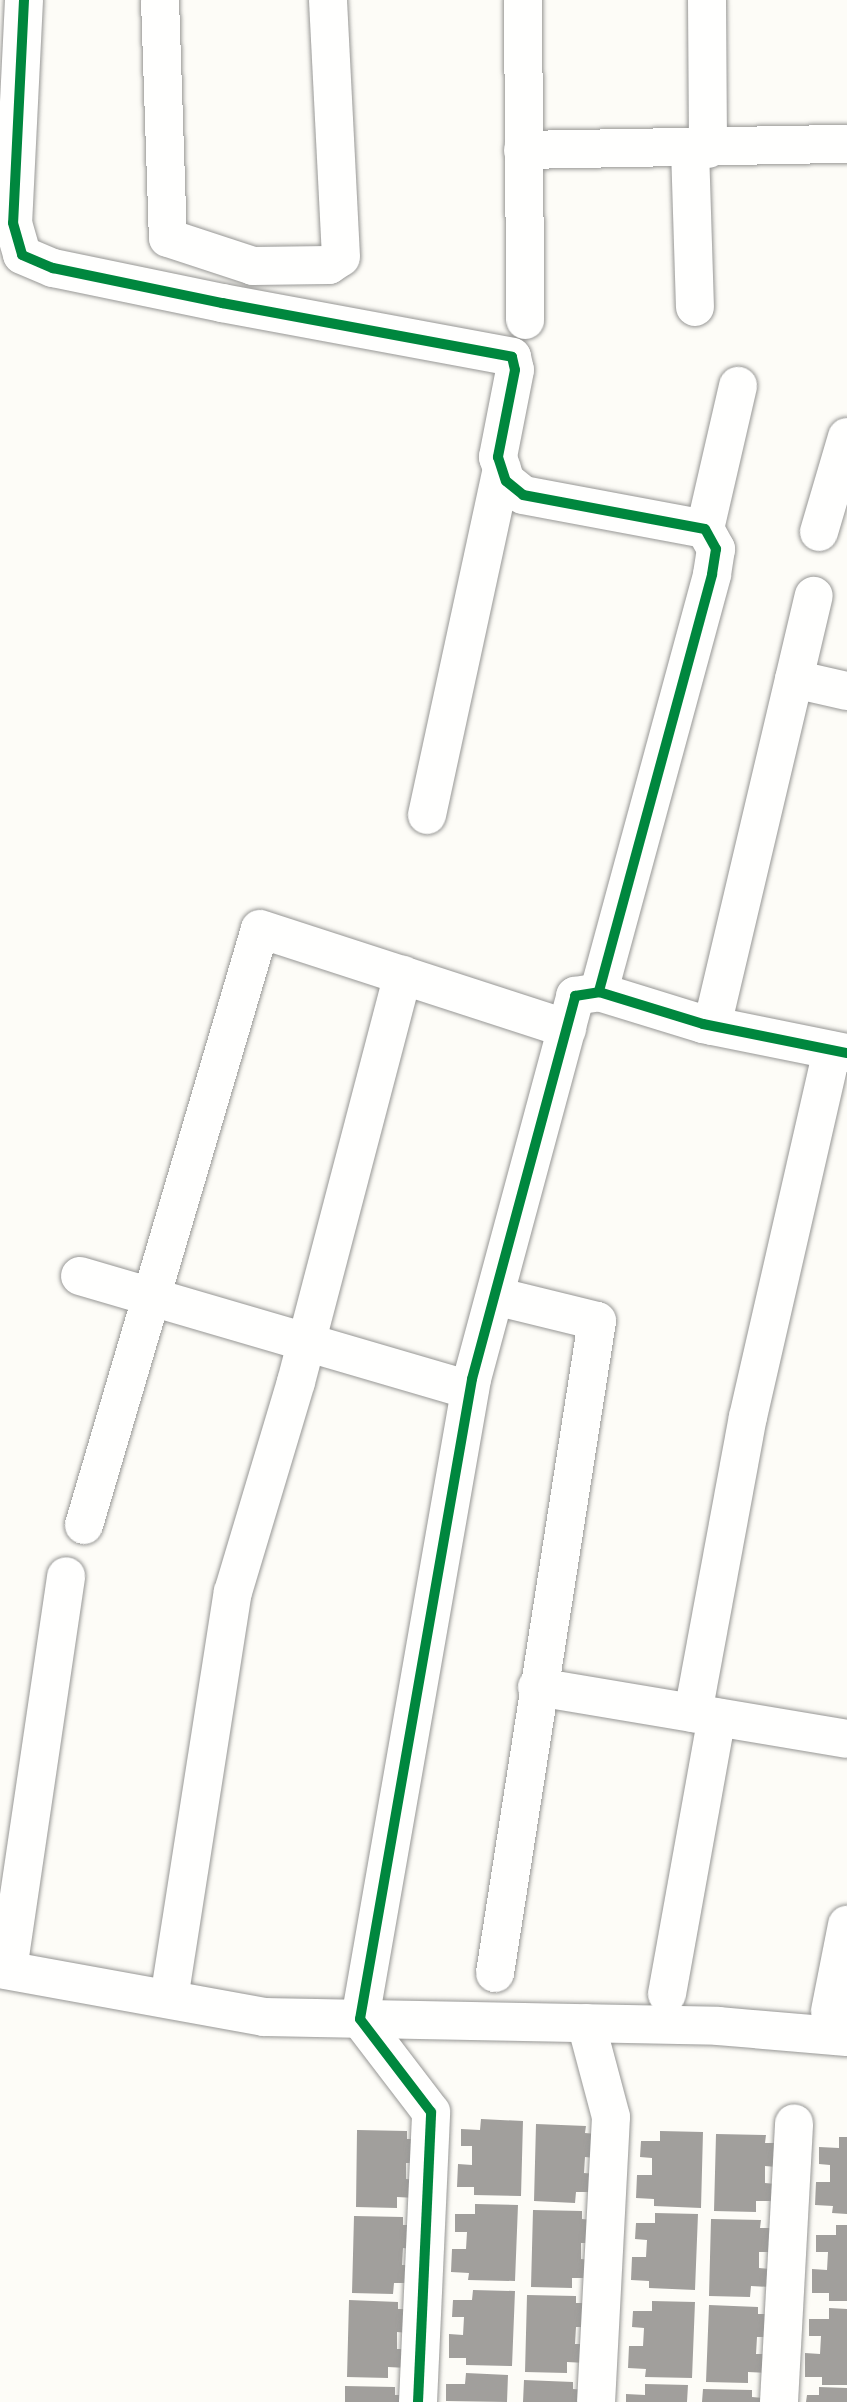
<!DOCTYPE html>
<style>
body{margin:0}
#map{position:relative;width:847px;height:2402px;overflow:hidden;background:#fdfcf7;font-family:"Roboto Serif",serif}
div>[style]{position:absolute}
.building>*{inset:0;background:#a19f9c}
.roads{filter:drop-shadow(0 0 2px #979795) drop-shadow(0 0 2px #979795)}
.minor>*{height:38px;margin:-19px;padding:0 19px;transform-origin:19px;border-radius:19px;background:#fffffe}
.cycleway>*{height:10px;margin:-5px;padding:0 5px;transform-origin:5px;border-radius:5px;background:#00873e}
span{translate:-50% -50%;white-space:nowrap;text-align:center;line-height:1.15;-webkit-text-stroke:7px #fff;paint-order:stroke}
</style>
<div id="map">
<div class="building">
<i style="clip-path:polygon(481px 2119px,523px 2121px,521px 2196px,474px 2195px,474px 2187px,457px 2187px,458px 2164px,472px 2165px,472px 2146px,461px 2146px,461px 2129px,480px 2130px)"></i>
<i style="clip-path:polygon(536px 2124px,586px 2126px,585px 2133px,597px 2134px,596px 2158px,585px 2157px,584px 2173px,596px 2174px,595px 2192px,576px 2192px,575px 2203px,534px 2201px)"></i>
<i style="clip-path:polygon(357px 2130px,407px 2131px,407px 2139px,418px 2139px,417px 2163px,406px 2163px,406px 2179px,417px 2180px,416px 2198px,397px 2197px,397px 2208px,356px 2207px)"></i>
<i style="clip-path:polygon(660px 2131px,703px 2132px,701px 2208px,654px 2206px,654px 2199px,636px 2198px,637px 2175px,652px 2175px,652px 2158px,640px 2157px,641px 2141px,660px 2141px)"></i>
<i style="clip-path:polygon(716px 2134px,766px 2135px,765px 2143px,777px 2143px,776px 2167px,765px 2166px,765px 2183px,776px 2184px,775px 2201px,756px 2201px,756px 2212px,714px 2211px)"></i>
<i style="clip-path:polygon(839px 2137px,847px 2137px,847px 2214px,832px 2213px,833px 2206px,815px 2205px,816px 2182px,830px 2182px,830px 2165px,819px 2164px,819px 2147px,839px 2148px)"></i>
<i style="clip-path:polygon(475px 2204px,518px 2205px,515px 2281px,468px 2280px,469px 2273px,451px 2272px,452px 2249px,466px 2249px,467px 2232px,455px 2232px,455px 2214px,475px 2214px)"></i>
<i style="clip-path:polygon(533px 2210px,582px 2211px,582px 2219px,593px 2220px,593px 2243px,581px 2243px,581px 2259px,592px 2260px,592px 2278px,572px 2278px,572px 2288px,531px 2287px)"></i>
<i style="clip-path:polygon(655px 2213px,698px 2214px,695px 2290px,649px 2288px,649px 2281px,631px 2280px,632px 2257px,646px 2257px,647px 2240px,635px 2239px,636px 2223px,655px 2223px)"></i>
<i style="clip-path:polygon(354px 2216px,403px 2217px,403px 2225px,415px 2225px,414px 2249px,403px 2248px,402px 2265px,413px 2265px,413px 2283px,394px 2283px,393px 2294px,352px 2293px)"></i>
<i style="clip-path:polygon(711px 2219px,761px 2220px,760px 2228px,772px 2228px,771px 2252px,759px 2252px,759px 2268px,770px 2269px,770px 2287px,751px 2286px,750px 2297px,709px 2296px)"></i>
<i style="clip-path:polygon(836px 2225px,847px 2225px,847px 2301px,829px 2301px,829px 2293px,812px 2293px,812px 2269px,827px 2270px,828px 2252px,816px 2252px,816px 2235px,836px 2235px)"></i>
<i style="clip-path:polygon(473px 2290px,515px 2291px,512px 2366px,466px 2365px,466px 2358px,449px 2358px,449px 2334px,463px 2335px,464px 2317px,452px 2317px,453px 2300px,472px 2300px)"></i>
<i style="clip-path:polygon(527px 2295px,576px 2296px,576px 2303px,588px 2303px,587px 2327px,576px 2327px,575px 2344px,587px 2344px,586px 2363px,567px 2362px,567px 2373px,525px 2372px)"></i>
<i style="clip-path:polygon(349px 2300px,398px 2302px,398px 2309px,409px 2309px,409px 2333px,397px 2332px,397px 2349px,408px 2349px,407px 2368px,388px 2367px,388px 2378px,347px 2377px)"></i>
<i style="clip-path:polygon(652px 2301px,695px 2302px,692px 2378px,645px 2377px,646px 2369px,628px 2368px,629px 2346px,643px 2346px,644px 2328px,632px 2327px,633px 2311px,652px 2311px)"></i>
<i style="clip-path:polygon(709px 2305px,758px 2307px,758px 2314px,769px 2314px,769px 2337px,757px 2337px,756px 2354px,768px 2354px,767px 2373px,748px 2372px,748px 2383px,706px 2382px)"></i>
<i style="clip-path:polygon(829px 2308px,847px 2309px,847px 2385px,822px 2385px,822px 2377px,805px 2377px,805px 2353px,820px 2354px,821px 2336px,809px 2336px,809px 2319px,829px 2319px)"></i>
<i style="clip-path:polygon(466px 2373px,508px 2375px,507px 2402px,446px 2401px,446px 2384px,465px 2384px)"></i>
<i style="clip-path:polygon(524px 2380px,573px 2382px,573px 2389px,585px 2390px,584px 2402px,523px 2402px)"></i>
<i style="clip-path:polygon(645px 2384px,688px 2385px,687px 2402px,626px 2402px,626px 2394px,645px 2395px)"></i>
<i style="clip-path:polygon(345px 2386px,395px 2387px,395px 2395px,406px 2395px,406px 2402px,345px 2402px)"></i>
<i style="clip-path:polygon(819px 2387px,847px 2388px,847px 2402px,806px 2402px,807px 2395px,819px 2395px)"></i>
<i style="clip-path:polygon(703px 2389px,752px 2390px,752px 2397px,763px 2398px,763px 2402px,702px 2402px)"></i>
</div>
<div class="roads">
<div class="minor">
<i style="left:24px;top:0;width:223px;rotate:92.8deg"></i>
<i style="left:13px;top:223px;width:33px;rotate:74deg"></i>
<i style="left:22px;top:255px;width:34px;rotate:23deg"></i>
<i style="left:53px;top:268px;width:173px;rotate:11.7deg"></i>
<i style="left:222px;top:303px;width:295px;rotate:10.5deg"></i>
<i style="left:512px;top:357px;width:13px;rotate:77deg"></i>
<i style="left:515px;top:370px;width:89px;rotate:101.1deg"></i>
<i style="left:498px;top:457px;width:25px;rotate:72deg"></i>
<i style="left:506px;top:481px;width:22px;rotate:39deg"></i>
<i style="left:523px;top:495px;width:185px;rotate:10.6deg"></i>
<i style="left:705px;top:529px;width:23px;rotate:61deg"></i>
<i style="left:716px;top:549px;width:26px;rotate:99deg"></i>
<i style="left:712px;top:575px;width:432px;rotate:105.2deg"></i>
<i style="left:160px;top:0;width:238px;rotate:88.1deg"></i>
<i style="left:168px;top:238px;width:89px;rotate:18.2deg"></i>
<i style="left:253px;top:266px;width:76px;rotate:-0.8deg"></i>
<i style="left:329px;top:265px;width:14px;rotate:-34deg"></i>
<i style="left:341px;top:257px;width:257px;rotate:-92.9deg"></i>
<i style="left:523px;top:0;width:320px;rotate:89.6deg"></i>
<i style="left:707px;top:0;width:149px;rotate:89.6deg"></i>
<i style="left:690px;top:149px;width:158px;rotate:88.2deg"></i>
<i style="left:523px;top:150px;width:324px;rotate:-1.1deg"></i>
<i style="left:705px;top:529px;width:147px;rotate:-77deg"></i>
<i style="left:819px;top:532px;width:99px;rotate:-73.6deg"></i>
<i style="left:794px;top:679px;width:54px;rotate:12.8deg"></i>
<i style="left:427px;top:815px;width:354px;rotate:-77.8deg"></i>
<i style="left:712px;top:1026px;width:442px;rotate:-76.7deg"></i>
<i style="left:80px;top:1276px;width:406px;rotate:16.3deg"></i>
<i style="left:495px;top:1296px;width:105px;rotate:13.8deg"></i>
<i style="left:597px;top:1321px;width:660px;rotate:98.89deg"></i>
<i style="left:84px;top:1525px;width:621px;rotate:-73.55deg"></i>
<i style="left:260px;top:929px;width:323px;rotate:18deg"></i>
<i style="left:537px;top:1687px;width:314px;rotate:9.5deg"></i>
<i style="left:693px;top:1713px;width:301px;rotate:-79.5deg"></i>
<i style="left:748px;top:1417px;width:376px;rotate:-77.1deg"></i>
<i style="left:0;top:1969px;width:268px;rotate:10.3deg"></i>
<i style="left:264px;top:2017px;width:454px;rotate:1.1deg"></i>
<i style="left:718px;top:2026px;width:129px;rotate:4.9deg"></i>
<i style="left:8px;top:1970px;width:398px;rotate:-81.6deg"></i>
<i style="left:667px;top:1994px;width:281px;rotate:-79.8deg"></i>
<i style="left:169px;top:1999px;width:412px;rotate:-81.1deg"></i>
<i style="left:233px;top:1592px;width:219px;rotate:-73.3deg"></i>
<i style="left:296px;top:1382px;width:421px;rotate:-75.3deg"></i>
<i style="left:830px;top:2011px;width:88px;rotate:-78.8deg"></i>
<i style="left:586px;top:2023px;width:97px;rotate:75.1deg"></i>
<i style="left:611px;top:2117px;width:285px;rotate:93deg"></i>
<i style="left:418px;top:2402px;width:290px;rotate:-87.4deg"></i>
<i style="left:431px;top:2112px;width:117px;rotate:-127.4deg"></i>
<i style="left:360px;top:2019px;width:650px;rotate:-80.07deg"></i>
<i style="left:472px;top:1379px;width:397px;rotate:-74.9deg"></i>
<i style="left:575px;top:996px;width:24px;rotate:-9deg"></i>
<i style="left:599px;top:992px;width:109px;rotate:17.1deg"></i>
<i style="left:703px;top:1024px;width:147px;rotate:11.4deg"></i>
<i style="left:779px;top:2402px;width:279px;rotate:-86.9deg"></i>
</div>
</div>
<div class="cycleway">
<i style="left:24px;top:0;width:223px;rotate:92.8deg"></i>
<i style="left:13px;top:223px;width:33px;rotate:74deg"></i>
<i style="left:22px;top:255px;width:34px;rotate:23deg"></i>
<i style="left:53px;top:268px;width:173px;rotate:11.7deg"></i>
<i style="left:222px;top:303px;width:295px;rotate:10.5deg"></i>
<i style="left:512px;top:357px;width:13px;rotate:77deg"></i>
<i style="left:515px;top:370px;width:89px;rotate:101.1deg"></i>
<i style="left:498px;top:457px;width:25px;rotate:72deg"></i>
<i style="left:506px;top:481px;width:22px;rotate:39deg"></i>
<i style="left:523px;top:495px;width:185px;rotate:10.6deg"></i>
<i style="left:705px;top:529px;width:23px;rotate:61deg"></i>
<i style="left:716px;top:549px;width:26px;rotate:99deg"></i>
<i style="left:712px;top:575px;width:432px;rotate:105.2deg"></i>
<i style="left:418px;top:2402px;width:290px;rotate:-87.4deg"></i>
<i style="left:431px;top:2112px;width:117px;rotate:-127.4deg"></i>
<i style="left:360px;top:2019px;width:650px;rotate:-80.07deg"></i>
<i style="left:472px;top:1379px;width:397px;rotate:-74.9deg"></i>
<i style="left:575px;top:996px;width:24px;rotate:-9deg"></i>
<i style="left:599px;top:992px;width:109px;rotate:17.1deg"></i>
<i style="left:703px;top:1024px;width:147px;rotate:11.4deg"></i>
</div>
</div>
